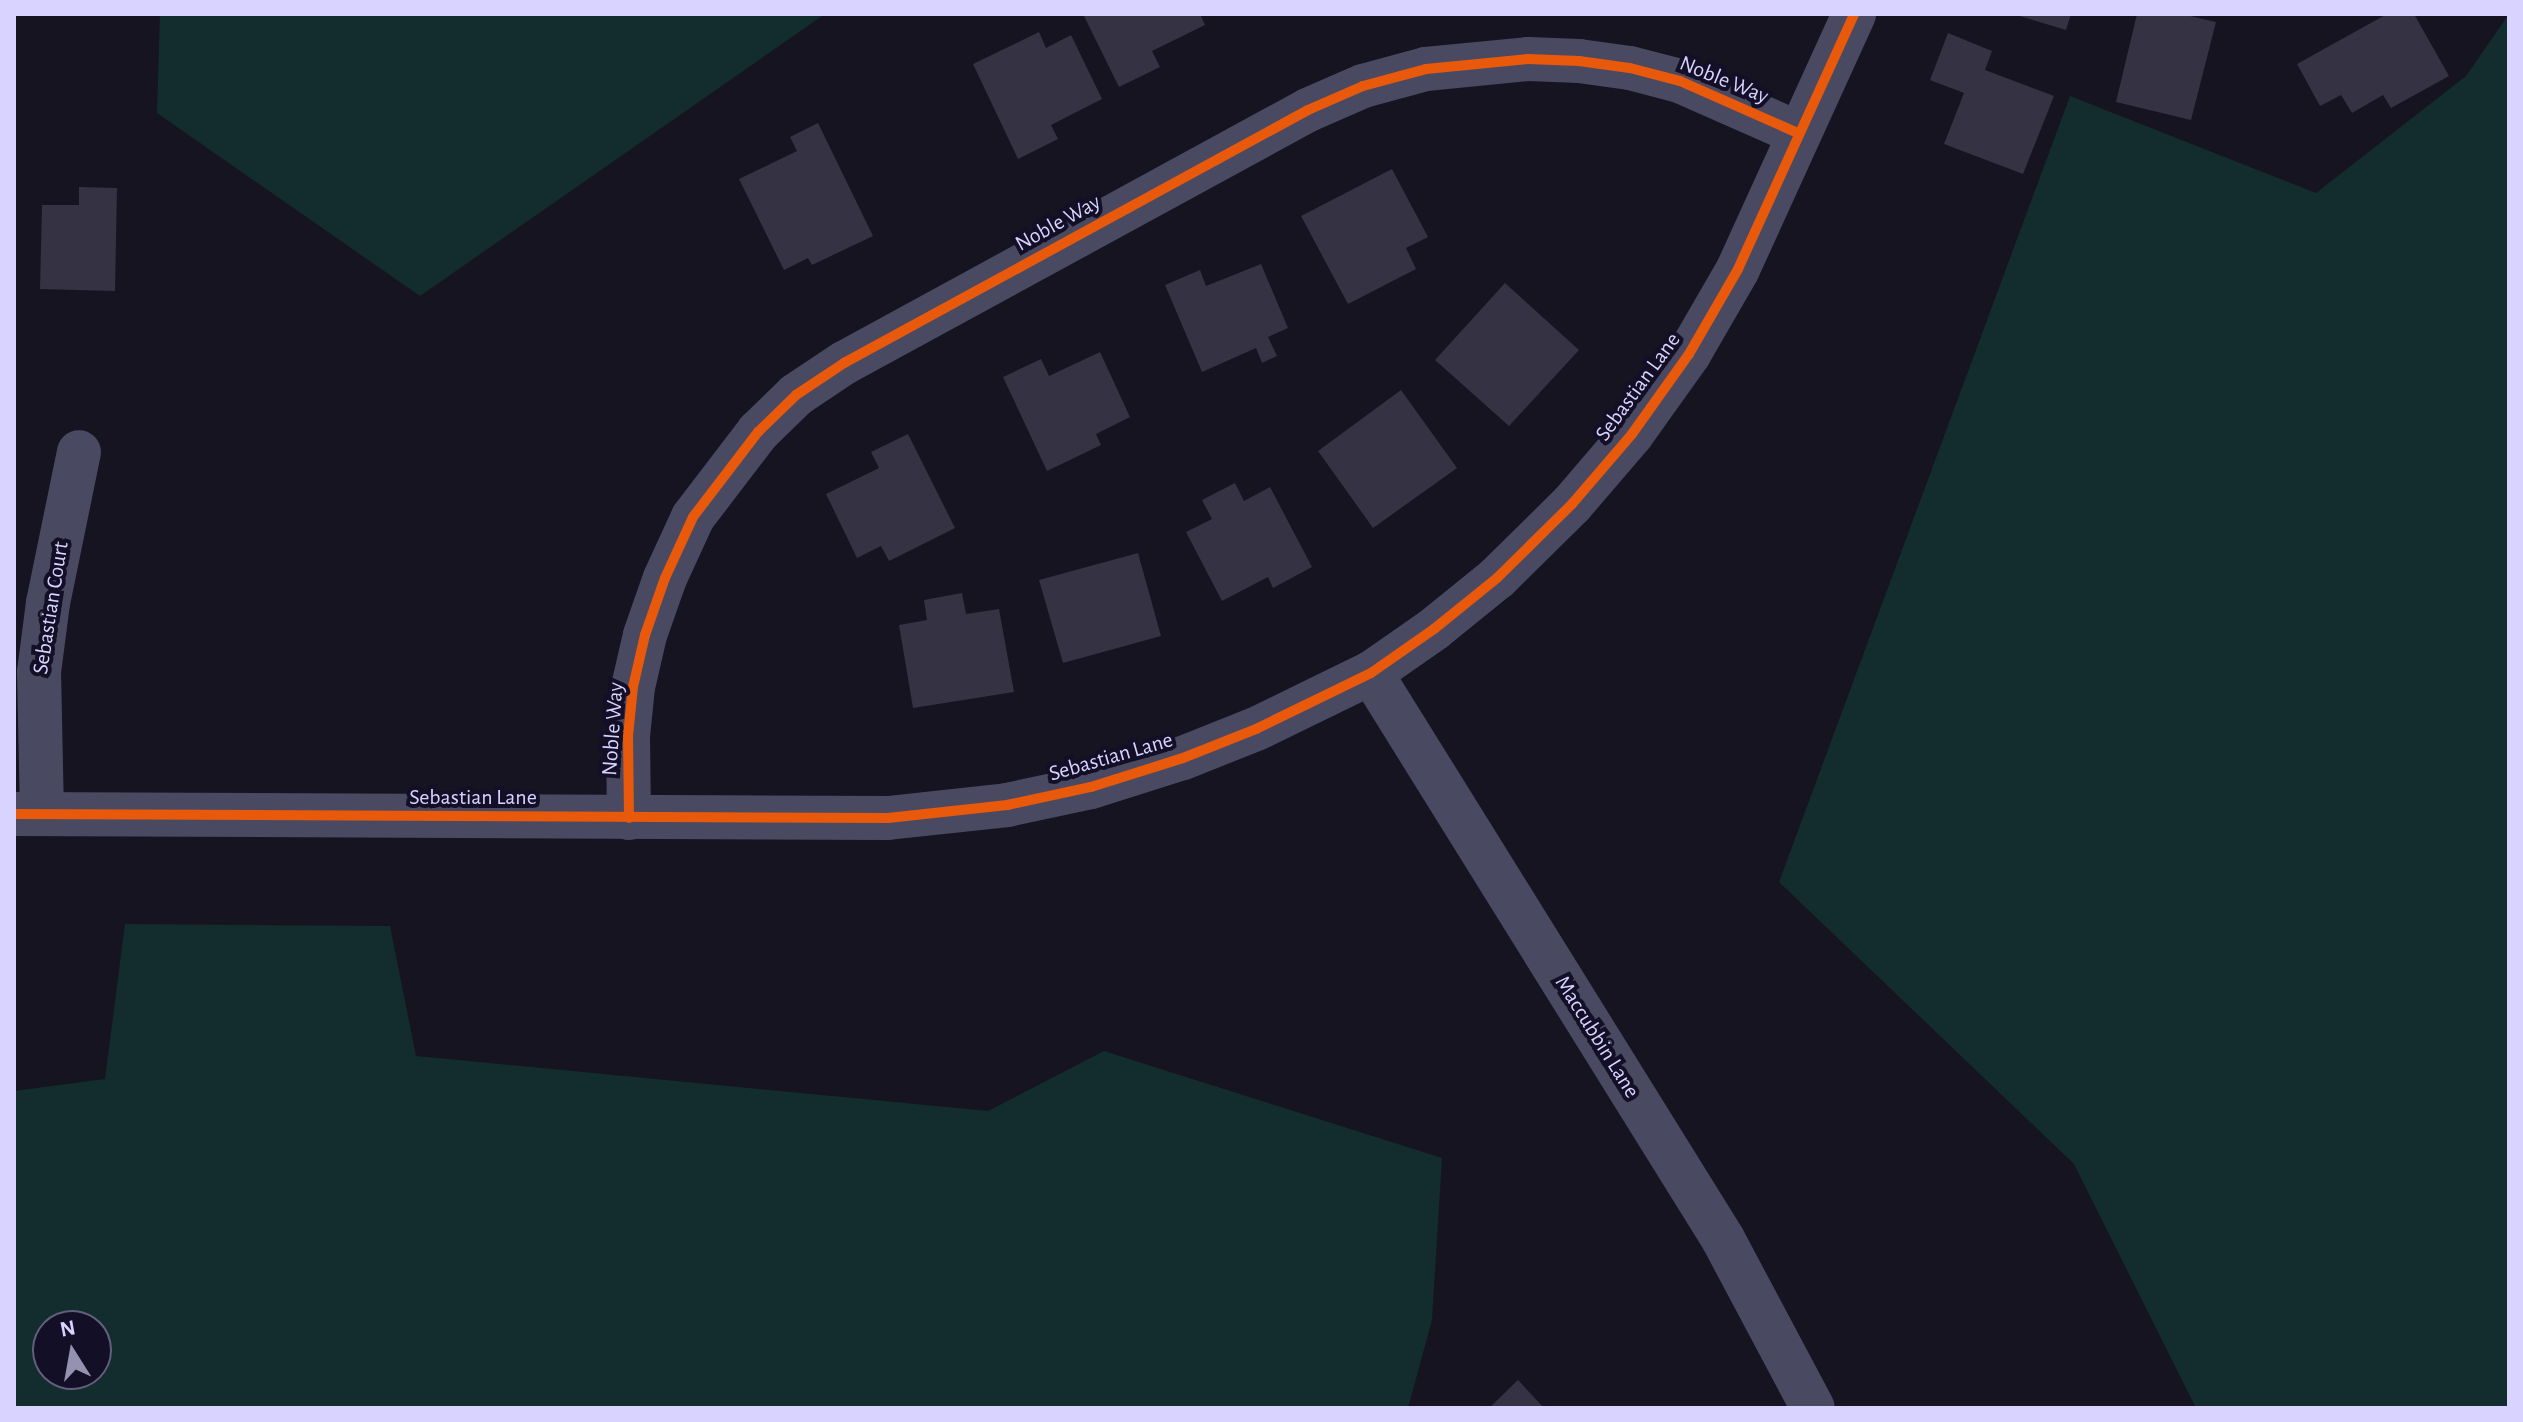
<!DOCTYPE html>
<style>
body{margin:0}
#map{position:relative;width:2523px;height:1422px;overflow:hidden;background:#161421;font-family:"Alegreya Sans",sans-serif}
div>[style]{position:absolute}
.green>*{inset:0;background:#132c2d}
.building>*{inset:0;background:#343243}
.minor>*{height:44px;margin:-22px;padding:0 22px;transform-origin:22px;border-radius:22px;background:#4a4962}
.cycleway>*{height:10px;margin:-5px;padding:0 5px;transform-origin:5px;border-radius:5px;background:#e8590c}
span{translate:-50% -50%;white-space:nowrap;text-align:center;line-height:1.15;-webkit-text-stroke:8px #130f26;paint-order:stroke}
.street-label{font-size:22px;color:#d9d4ff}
.frame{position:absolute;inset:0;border:16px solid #d9d4ff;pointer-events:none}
.north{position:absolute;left:32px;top:1310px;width:80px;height:80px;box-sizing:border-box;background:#130f26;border:2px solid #625e7d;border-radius:50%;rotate:349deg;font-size:22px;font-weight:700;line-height:32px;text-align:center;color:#d9d4ff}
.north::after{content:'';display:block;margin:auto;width:28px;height:36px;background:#9591b1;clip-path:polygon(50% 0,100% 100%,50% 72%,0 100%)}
</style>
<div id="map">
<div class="green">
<i style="clip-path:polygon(160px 14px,825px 14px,420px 296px,157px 113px)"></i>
<i style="clip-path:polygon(2509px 14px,2509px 1408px,2196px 1408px,2074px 1164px,1779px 882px,2070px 96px,2316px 193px,2466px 76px)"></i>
<i style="clip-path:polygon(evenodd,125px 924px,390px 926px,416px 1056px,988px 1111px,1104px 1051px,1442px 1158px,1432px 1320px,1408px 1408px,14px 1408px,14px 1091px,105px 1079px,125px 924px,48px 1326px,96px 1326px,96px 1374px,48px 1374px,48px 1326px)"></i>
</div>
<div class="building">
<i style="clip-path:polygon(1083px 14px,1200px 14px,1205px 25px,1152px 51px,1160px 67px,1119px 87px)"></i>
<i style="clip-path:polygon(2013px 14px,2071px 14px,2066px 30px)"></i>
<i style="clip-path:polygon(2137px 14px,2182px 14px,2216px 22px,2191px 120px,2116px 102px)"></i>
<i style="clip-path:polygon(2387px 14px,2414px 14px,2449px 76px,2391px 108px,2383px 95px,2352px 113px,2341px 95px,2320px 106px,2297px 64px)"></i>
<i style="clip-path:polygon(1039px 32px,1046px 48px,1071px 35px,1102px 99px,1051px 125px,1058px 139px,1018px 159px,973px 64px)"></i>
<i style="clip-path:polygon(1948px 33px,1992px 51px,1985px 70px,2054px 96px,2023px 174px,1944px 144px,1964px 93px,1930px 80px)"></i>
<i style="clip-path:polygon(818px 123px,873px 236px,812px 265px,808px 258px,784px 270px,739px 179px,797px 151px,790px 137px)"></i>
<i style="clip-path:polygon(1392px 169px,1428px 237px,1406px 248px,1416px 269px,1348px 304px,1301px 216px)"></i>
<i style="clip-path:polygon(79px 187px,117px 188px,115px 291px,40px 289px,42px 205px,79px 205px)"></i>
<i style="clip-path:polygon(1261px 264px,1288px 328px,1268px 337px,1277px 356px,1262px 363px,1256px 348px,1202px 372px,1165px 285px,1200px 270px,1206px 286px)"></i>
<i style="clip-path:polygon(1505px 283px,1579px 350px,1509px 426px,1435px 360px)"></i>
<i style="clip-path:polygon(1100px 352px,1130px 417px,1096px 434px,1101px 445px,1047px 471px,1003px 377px,1041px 359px,1049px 376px)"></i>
<i style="clip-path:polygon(1401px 390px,1457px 468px,1373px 528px,1318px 451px)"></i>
<i style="clip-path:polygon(908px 434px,955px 528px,889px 561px,881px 546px,857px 558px,826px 494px,879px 468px,871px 452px)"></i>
<i style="clip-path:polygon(1235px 483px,1244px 501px,1270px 487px,1312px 567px,1273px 588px,1268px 577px,1222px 601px,1186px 532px,1212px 519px,1202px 500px)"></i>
<i style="clip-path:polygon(1138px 553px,1161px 636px,1063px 663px,1039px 580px)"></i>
<i style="clip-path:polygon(962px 593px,966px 614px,999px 609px,1014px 692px,913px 708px,899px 625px,927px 620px,924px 600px)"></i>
<i style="clip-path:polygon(1518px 1380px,1544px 1408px,1489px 1408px)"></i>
</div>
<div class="minor">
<i style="left:1371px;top:673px;width:667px;rotate:58.12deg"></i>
<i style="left:1723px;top:1239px;width:191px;rotate:62deg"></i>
<i style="left:14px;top:814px;width:874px;rotate:0.26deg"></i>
<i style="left:888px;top:818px;width:120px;rotate:-6.2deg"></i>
<i style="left:1007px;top:805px;width:86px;rotate:-12.1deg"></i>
<i style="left:1091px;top:787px;width:96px;rotate:-17.5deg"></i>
<i style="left:1183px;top:758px;width:79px;rotate:-21.7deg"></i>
<i style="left:1256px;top:729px;width:128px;rotate:-26deg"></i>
<i style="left:1371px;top:673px;width:77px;rotate:-34.9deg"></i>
<i style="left:1434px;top:629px;width:81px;rotate:-39deg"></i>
<i style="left:1497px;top:578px;width:105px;rotate:-44.6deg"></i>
<i style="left:1572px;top:504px;width:92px;rotate:-49.4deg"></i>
<i style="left:1632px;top:434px;width:98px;rotate:-54.5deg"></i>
<i style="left:1689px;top:354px;width:98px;rotate:-60deg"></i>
<i style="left:1738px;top:269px;width:280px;rotate:-65.5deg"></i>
<i style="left:42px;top:814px;width:142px;rotate:-91.2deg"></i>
<i style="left:39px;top:672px;width:70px;rotate:-82.6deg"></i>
<i style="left:48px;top:603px;width:154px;rotate:-78.4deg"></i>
<i style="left:629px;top:818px;width:82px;rotate:-90.7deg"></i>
<i style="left:628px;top:736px;width:49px;rotate:-84.2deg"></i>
<i style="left:633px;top:687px;width:53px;rotate:-77deg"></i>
<i style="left:645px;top:635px;width:60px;rotate:-70.7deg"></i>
<i style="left:665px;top:578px;width:67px;rotate:-65.3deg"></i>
<i style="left:693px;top:517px;width:107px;rotate:-52.6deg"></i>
<i style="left:758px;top:432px;width:53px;rotate:-44.2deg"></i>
<i style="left:796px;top:395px;width:58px;rotate:-33.7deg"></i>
<i style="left:844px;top:363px;width:528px;rotate:-28.6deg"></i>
<i style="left:1308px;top:110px;width:60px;rotate:-23.6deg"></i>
<i style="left:1363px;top:86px;width:65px;rotate:-15.1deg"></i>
<i style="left:1426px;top:69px;width:102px;rotate:-5.6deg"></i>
<i style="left:1528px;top:59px;width:51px;rotate:2.2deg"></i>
<i style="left:1579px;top:61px;width:51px;rotate:7.8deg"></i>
<i style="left:1630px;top:68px;width:52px;rotate:14.6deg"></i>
<i style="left:1680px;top:81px;width:129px;rotate:23.8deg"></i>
</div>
<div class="cycleway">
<i style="left:14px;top:814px;width:874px;rotate:0.26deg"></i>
<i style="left:888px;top:818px;width:120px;rotate:-6.2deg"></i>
<i style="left:1007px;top:805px;width:86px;rotate:-12.1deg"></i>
<i style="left:1091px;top:787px;width:96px;rotate:-17.5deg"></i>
<i style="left:1183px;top:758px;width:79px;rotate:-21.7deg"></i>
<i style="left:1256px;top:729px;width:128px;rotate:-26deg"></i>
<i style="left:1371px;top:673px;width:77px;rotate:-34.9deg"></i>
<i style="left:1434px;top:629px;width:81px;rotate:-39deg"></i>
<i style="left:1497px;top:578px;width:105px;rotate:-44.6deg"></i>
<i style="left:1572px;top:504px;width:92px;rotate:-49.4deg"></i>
<i style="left:1632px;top:434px;width:98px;rotate:-54.5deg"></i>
<i style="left:1689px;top:354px;width:98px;rotate:-60deg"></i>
<i style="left:1738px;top:269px;width:280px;rotate:-65.5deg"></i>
<i style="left:629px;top:818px;width:82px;rotate:-90.7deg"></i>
<i style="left:628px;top:736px;width:49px;rotate:-84.2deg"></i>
<i style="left:633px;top:687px;width:53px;rotate:-77deg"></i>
<i style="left:645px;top:635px;width:60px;rotate:-70.7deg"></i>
<i style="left:665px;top:578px;width:67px;rotate:-65.3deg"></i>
<i style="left:693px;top:517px;width:107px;rotate:-52.6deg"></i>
<i style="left:758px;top:432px;width:53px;rotate:-44.2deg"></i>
<i style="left:796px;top:395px;width:58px;rotate:-33.7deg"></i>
<i style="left:844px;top:363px;width:528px;rotate:-28.6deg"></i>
<i style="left:1308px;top:110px;width:60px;rotate:-23.6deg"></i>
<i style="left:1363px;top:86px;width:65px;rotate:-15.1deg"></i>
<i style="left:1426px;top:69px;width:102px;rotate:-5.6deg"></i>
<i style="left:1528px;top:59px;width:51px;rotate:2.2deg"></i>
<i style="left:1579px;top:61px;width:51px;rotate:7.8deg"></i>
<i style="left:1630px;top:68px;width:52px;rotate:14.6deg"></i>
<i style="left:1680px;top:81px;width:129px;rotate:23.8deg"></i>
</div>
<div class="street-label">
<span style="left:1724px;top:80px;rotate:22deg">Noble Way</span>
<span style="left:1058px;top:223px;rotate:-29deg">Noble Way</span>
<span style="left:1638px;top:387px;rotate:-54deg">Sebastian Lane</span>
<span style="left:51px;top:608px;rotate:-81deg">Sebastian Court</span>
<span style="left:613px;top:729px;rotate:-86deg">Noble Way</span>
<span style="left:1111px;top:757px;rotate:-16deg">Sebastian Lane</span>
<span style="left:473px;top:798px">Sebastian Lane</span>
<span style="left:1597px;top:1037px;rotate:58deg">Maccubbin Lane</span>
</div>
<div class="frame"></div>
<div class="north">N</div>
</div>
